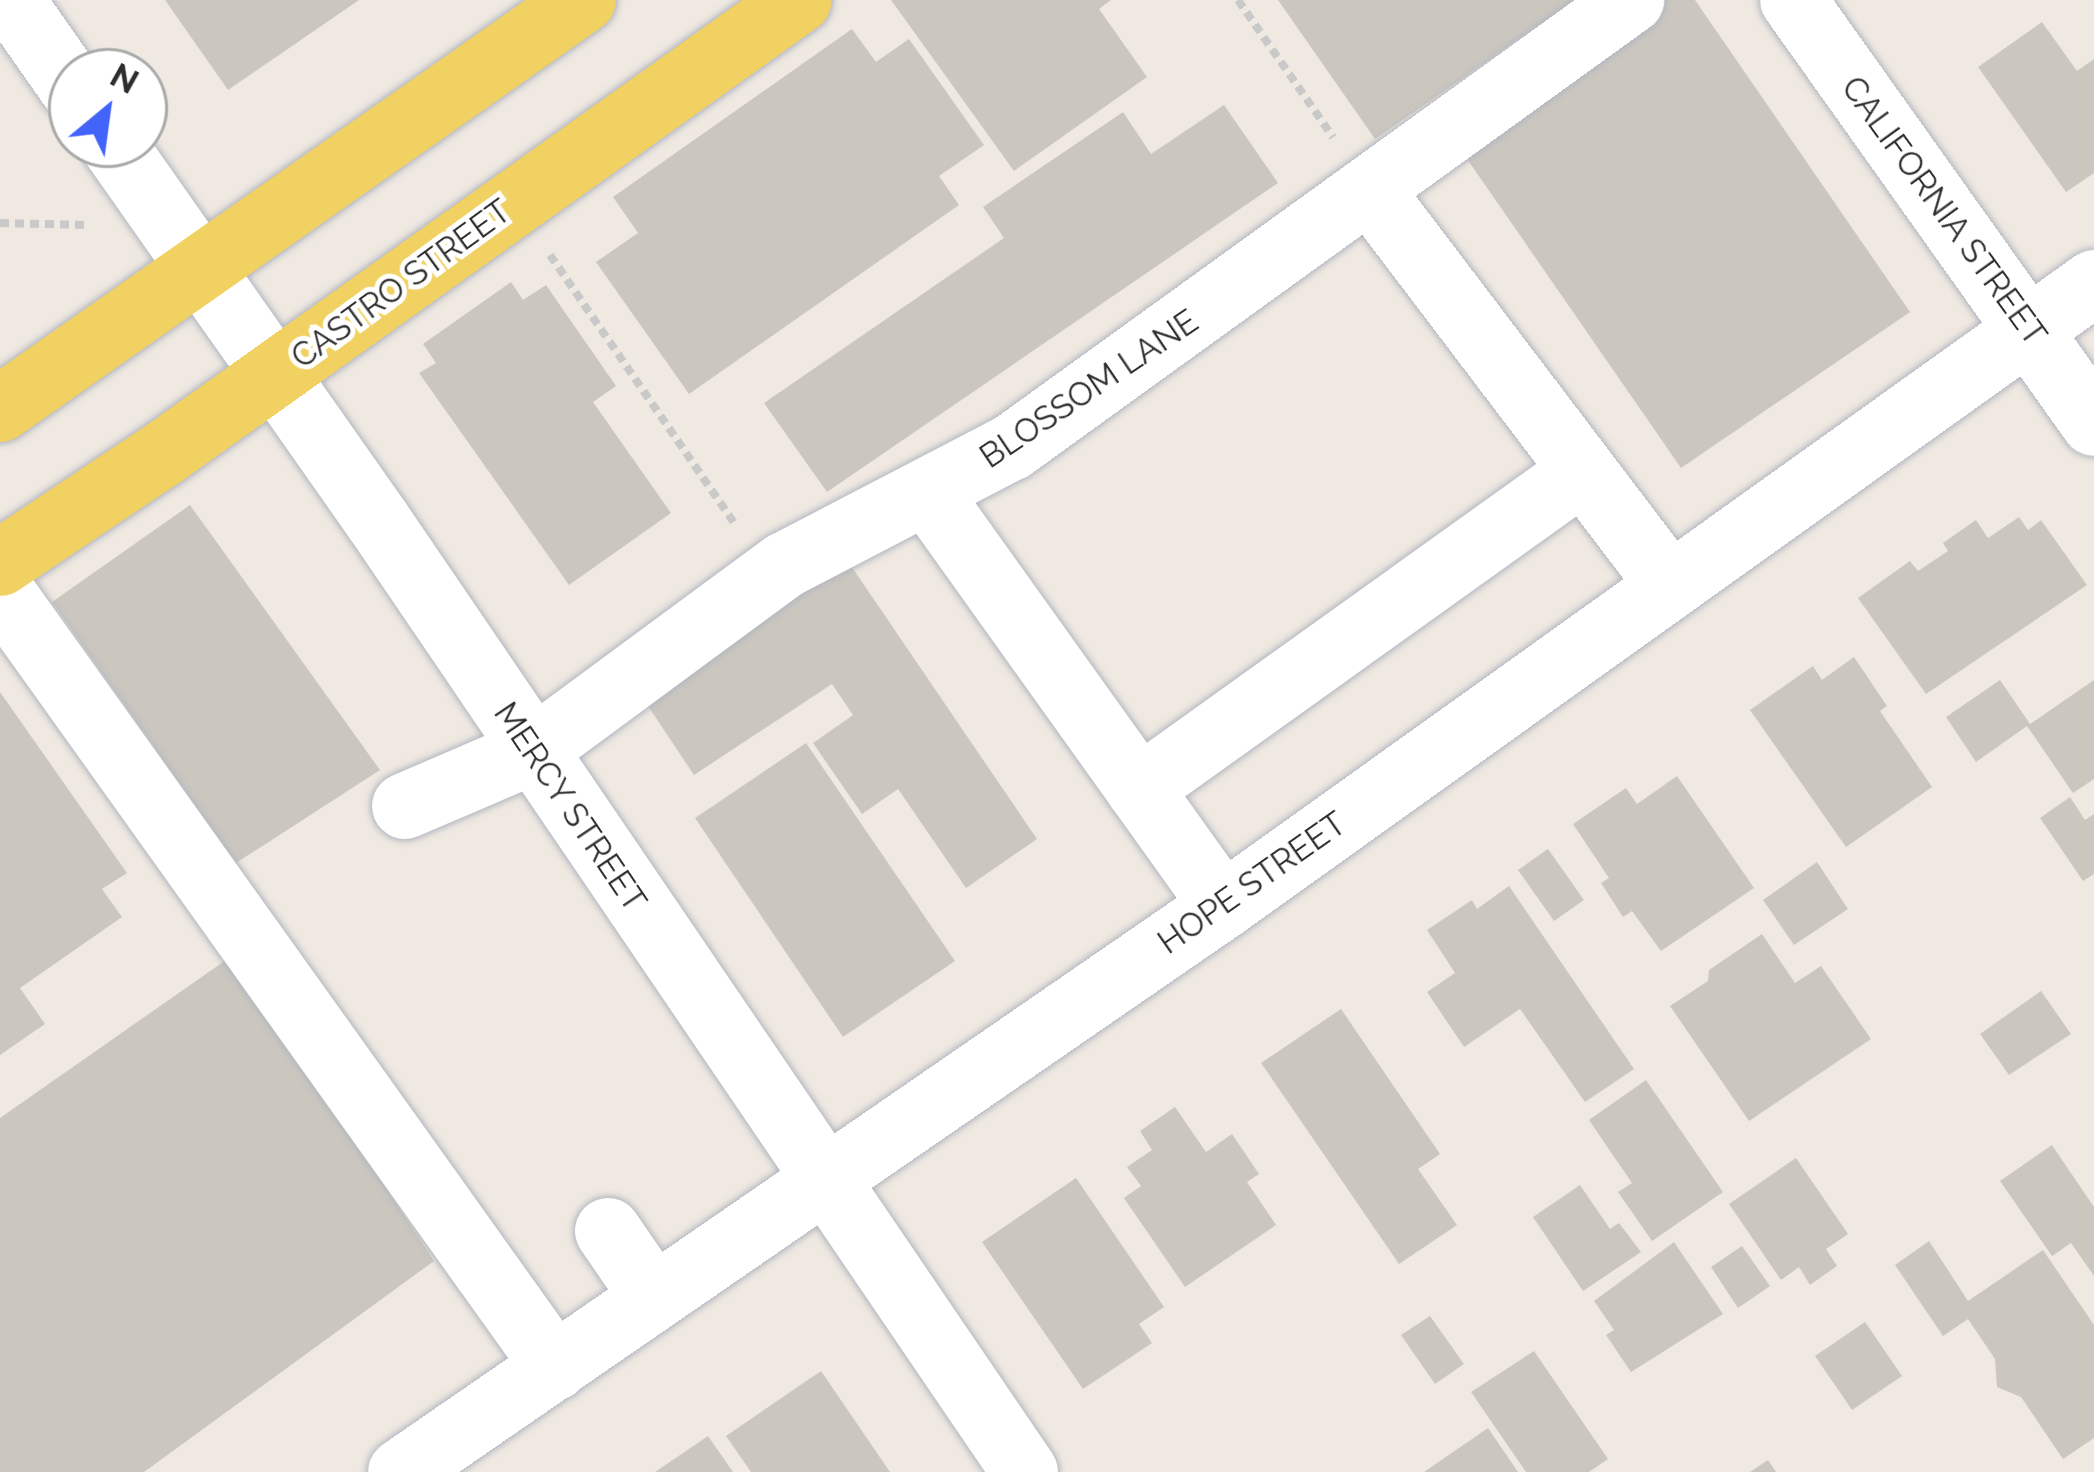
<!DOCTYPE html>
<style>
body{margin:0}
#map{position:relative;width:2094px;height:1472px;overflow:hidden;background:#efe9e1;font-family:Raleway,sans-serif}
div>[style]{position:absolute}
.building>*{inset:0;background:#cbc7bf}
.path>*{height:8px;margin-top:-4px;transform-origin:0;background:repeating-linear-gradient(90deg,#c9c9c9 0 9px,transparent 0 15px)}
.roads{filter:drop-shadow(0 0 3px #b4b7c1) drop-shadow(0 0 3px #b4b7c1)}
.minor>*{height:66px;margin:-33px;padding:0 33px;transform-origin:33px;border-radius:33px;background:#fff}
.major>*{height:66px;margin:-33px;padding:0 33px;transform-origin:33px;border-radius:33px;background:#f2d163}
span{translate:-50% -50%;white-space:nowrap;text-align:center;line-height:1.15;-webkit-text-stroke:10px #fff;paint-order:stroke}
.street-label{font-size:33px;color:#2e2e2e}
.north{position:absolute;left:48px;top:48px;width:120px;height:120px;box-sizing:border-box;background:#fff;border:3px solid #ababab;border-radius:50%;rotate:29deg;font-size:33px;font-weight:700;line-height:48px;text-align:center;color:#2e2e2e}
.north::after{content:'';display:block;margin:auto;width:42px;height:54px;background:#4264fb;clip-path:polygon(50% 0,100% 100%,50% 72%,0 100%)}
</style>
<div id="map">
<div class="building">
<i style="clip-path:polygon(165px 0,359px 0,228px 90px)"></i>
<i style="clip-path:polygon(891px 0,1111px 0,1099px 9px,1147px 77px,1014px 171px)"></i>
<i style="clip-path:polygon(1278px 0,1575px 0,1375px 139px)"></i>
<i style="clip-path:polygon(1665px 0,1695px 0,1910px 312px,1681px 468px,1456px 143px)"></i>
<i style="clip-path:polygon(2042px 22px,2077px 71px,2094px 59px,2094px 173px,2066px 192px,1978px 67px)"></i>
<i style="clip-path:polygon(852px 29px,876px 62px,909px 39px,984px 145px,939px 176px,959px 205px,689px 394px,596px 262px,638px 233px,613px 197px)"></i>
<i style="clip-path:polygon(1224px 105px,1278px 183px,827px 492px,764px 403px,1004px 238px,983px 207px,1123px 112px,1151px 154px)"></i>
<i style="clip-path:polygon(511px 282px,523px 300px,546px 285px,616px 386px,593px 402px,671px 513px,569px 585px,419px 373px,436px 363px,423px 344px)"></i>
<i style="clip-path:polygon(190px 505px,380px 770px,236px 863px,52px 602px)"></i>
<i style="clip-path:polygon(2019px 517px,2028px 530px,2041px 520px,2087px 585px,1926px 694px,1858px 598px,1910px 561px,1918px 571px,1948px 551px,1943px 543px,1976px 520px,1988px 538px)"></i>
<i style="clip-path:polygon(845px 557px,1037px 839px,966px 888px,898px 789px,862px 814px,813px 743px,853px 715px,832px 684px,694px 775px,640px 694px)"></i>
<i style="clip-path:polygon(1854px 657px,1887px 706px,1880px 711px,1932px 787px,1846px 847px,1750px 710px,1813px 666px,1822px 680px)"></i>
<i style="clip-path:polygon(2000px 680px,2030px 724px,2094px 680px,2094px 779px,2073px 793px,2027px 726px,1976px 762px,1946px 717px)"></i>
<i style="clip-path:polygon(0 692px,127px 873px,102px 889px,122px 917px,20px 988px,45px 1024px,0 1055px)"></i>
<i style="clip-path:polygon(806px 743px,955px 961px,843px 1037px,695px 818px)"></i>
<i style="clip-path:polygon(1677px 776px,1754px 888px,1661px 951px,1632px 911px,1623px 917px,1601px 883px,1609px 878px,1573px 824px,1626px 788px,1637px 804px)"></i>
<i style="clip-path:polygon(2070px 797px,2085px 820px,2094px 814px,2094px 874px,2083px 881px,2040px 818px)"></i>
<i style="clip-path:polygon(1548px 849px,1584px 900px,1554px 921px,1518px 870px)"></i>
<i style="clip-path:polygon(1817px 862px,1848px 909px,1794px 945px,1763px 900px)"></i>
<i style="clip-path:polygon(1509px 886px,1634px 1069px,1585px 1102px,1520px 1009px,1464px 1047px,1427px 992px,1455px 973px,1427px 930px,1472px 900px,1477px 909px)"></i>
<i style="clip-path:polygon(1762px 934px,1795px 983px,1821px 966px,1871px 1039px,1749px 1121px,1670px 1006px,1708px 981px,1709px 970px)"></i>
<i style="clip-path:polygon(233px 955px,434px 1261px,144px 1472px,0 1472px,0 1118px)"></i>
<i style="clip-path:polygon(2041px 991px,2071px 1034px,2009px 1075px,1980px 1034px)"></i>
<i style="clip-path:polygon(1341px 1009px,1440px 1154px,1418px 1169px,1457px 1225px,1399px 1264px,1261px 1063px)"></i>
<i style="clip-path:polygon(1646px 1080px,1723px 1192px,1652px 1241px,1618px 1192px,1632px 1183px,1589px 1120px)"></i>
<i style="clip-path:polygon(1175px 1107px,1206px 1152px,1232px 1134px,1259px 1174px,1247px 1182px,1276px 1225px,1185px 1287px,1124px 1198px,1141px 1186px,1127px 1167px,1152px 1150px,1140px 1131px)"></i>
<i style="clip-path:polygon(2052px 1145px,2094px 1207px,2094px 1276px,2071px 1243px,2052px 1256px,2000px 1181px)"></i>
<i style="clip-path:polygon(1796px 1158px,1848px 1234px,1826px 1249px,1837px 1266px,1810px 1285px,1799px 1267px,1781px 1280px,1729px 1204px)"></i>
<i style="clip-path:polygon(1076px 1178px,1164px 1307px,1139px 1324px,1152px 1343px,1083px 1389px,982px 1242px)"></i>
<i style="clip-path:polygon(1580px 1185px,1610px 1229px,1619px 1223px,1641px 1252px,1583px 1291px,1533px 1217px)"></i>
<i style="clip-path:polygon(1929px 1241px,1968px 1301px,2043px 1250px,2094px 1325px,2094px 1438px,2063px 1459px,2021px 1397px,1997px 1387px,1995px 1359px,1968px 1319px,1943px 1336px,1895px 1265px)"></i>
<i style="clip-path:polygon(1674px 1242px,1723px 1314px,1631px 1372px,1606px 1335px,1614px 1330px,1594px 1301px)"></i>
<i style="clip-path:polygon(1742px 1246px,1770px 1286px,1738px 1308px,1711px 1267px)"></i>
<i style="clip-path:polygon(1430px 1316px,1464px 1364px,1435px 1384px,1401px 1335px)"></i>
<i style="clip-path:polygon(1865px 1322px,1902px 1376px,1852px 1410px,1815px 1356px)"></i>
<i style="clip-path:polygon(1534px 1351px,1608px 1459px,1589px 1472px,1526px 1472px,1471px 1392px)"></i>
<i style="clip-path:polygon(821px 1371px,890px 1472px,751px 1472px,726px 1436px)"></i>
<i style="clip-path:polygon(1488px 1428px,1518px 1472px,1424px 1472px)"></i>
<i style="clip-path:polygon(708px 1436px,733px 1472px,655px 1472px)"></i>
<i style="clip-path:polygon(1768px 1460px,1776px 1472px,1750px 1472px)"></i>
</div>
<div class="path">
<i style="left:1238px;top:0;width:167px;rotate:55.3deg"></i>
<i style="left:0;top:223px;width:88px;rotate:1.3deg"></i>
<i style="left:550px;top:255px;width:326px;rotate:55.5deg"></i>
</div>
<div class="roads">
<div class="minor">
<i style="left:11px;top:0;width:106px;rotate:55deg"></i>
<i style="left:1793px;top:0;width:519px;rotate:54.56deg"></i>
<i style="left:113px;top:144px;width:461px;rotate:54.9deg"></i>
<i style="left:378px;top:521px;width:1150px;rotate:55.77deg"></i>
<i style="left:1372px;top:193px;width:490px;rotate:52.8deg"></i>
<i style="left:927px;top:492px;width:509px;rotate:54.44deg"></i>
<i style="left:0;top:590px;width:955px;rotate:54.46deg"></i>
<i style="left:1139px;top:789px;width:546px;rotate:-35.61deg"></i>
<i style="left:405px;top:806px;width:137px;rotate:-23.2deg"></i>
<i style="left:531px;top:752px;width:315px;rotate:-36.4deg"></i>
<i style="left:785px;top:565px;width:256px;rotate:-27.5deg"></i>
<i style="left:1012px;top:447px;width:764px;rotate:-35.83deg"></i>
<i style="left:608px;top:1231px;width:81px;rotate:55.5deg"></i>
<i style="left:401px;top:1472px;width:998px;rotate:-34.55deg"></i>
<i style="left:1223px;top:906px;width:1071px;rotate:-35.57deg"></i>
</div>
<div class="major">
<i style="left:0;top:409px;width:712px;rotate:-35.05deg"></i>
<i style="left:0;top:563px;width:196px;rotate:-33.8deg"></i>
<i style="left:163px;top:454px;width:781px;rotate:-35.52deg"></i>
</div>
</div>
<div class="street-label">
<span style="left:1944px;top:211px;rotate:54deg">CALIFORNIA STREET</span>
<span style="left:401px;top:284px;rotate:-36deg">CASTRO STREET</span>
<span style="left:1089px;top:389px;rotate:-34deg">BLOSSOM LANE</span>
<span style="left:570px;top:807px;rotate:56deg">MERCY STREET</span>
<span style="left:1252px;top:883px;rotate:-35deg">HOPE STREET</span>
</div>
<div class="north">N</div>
</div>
